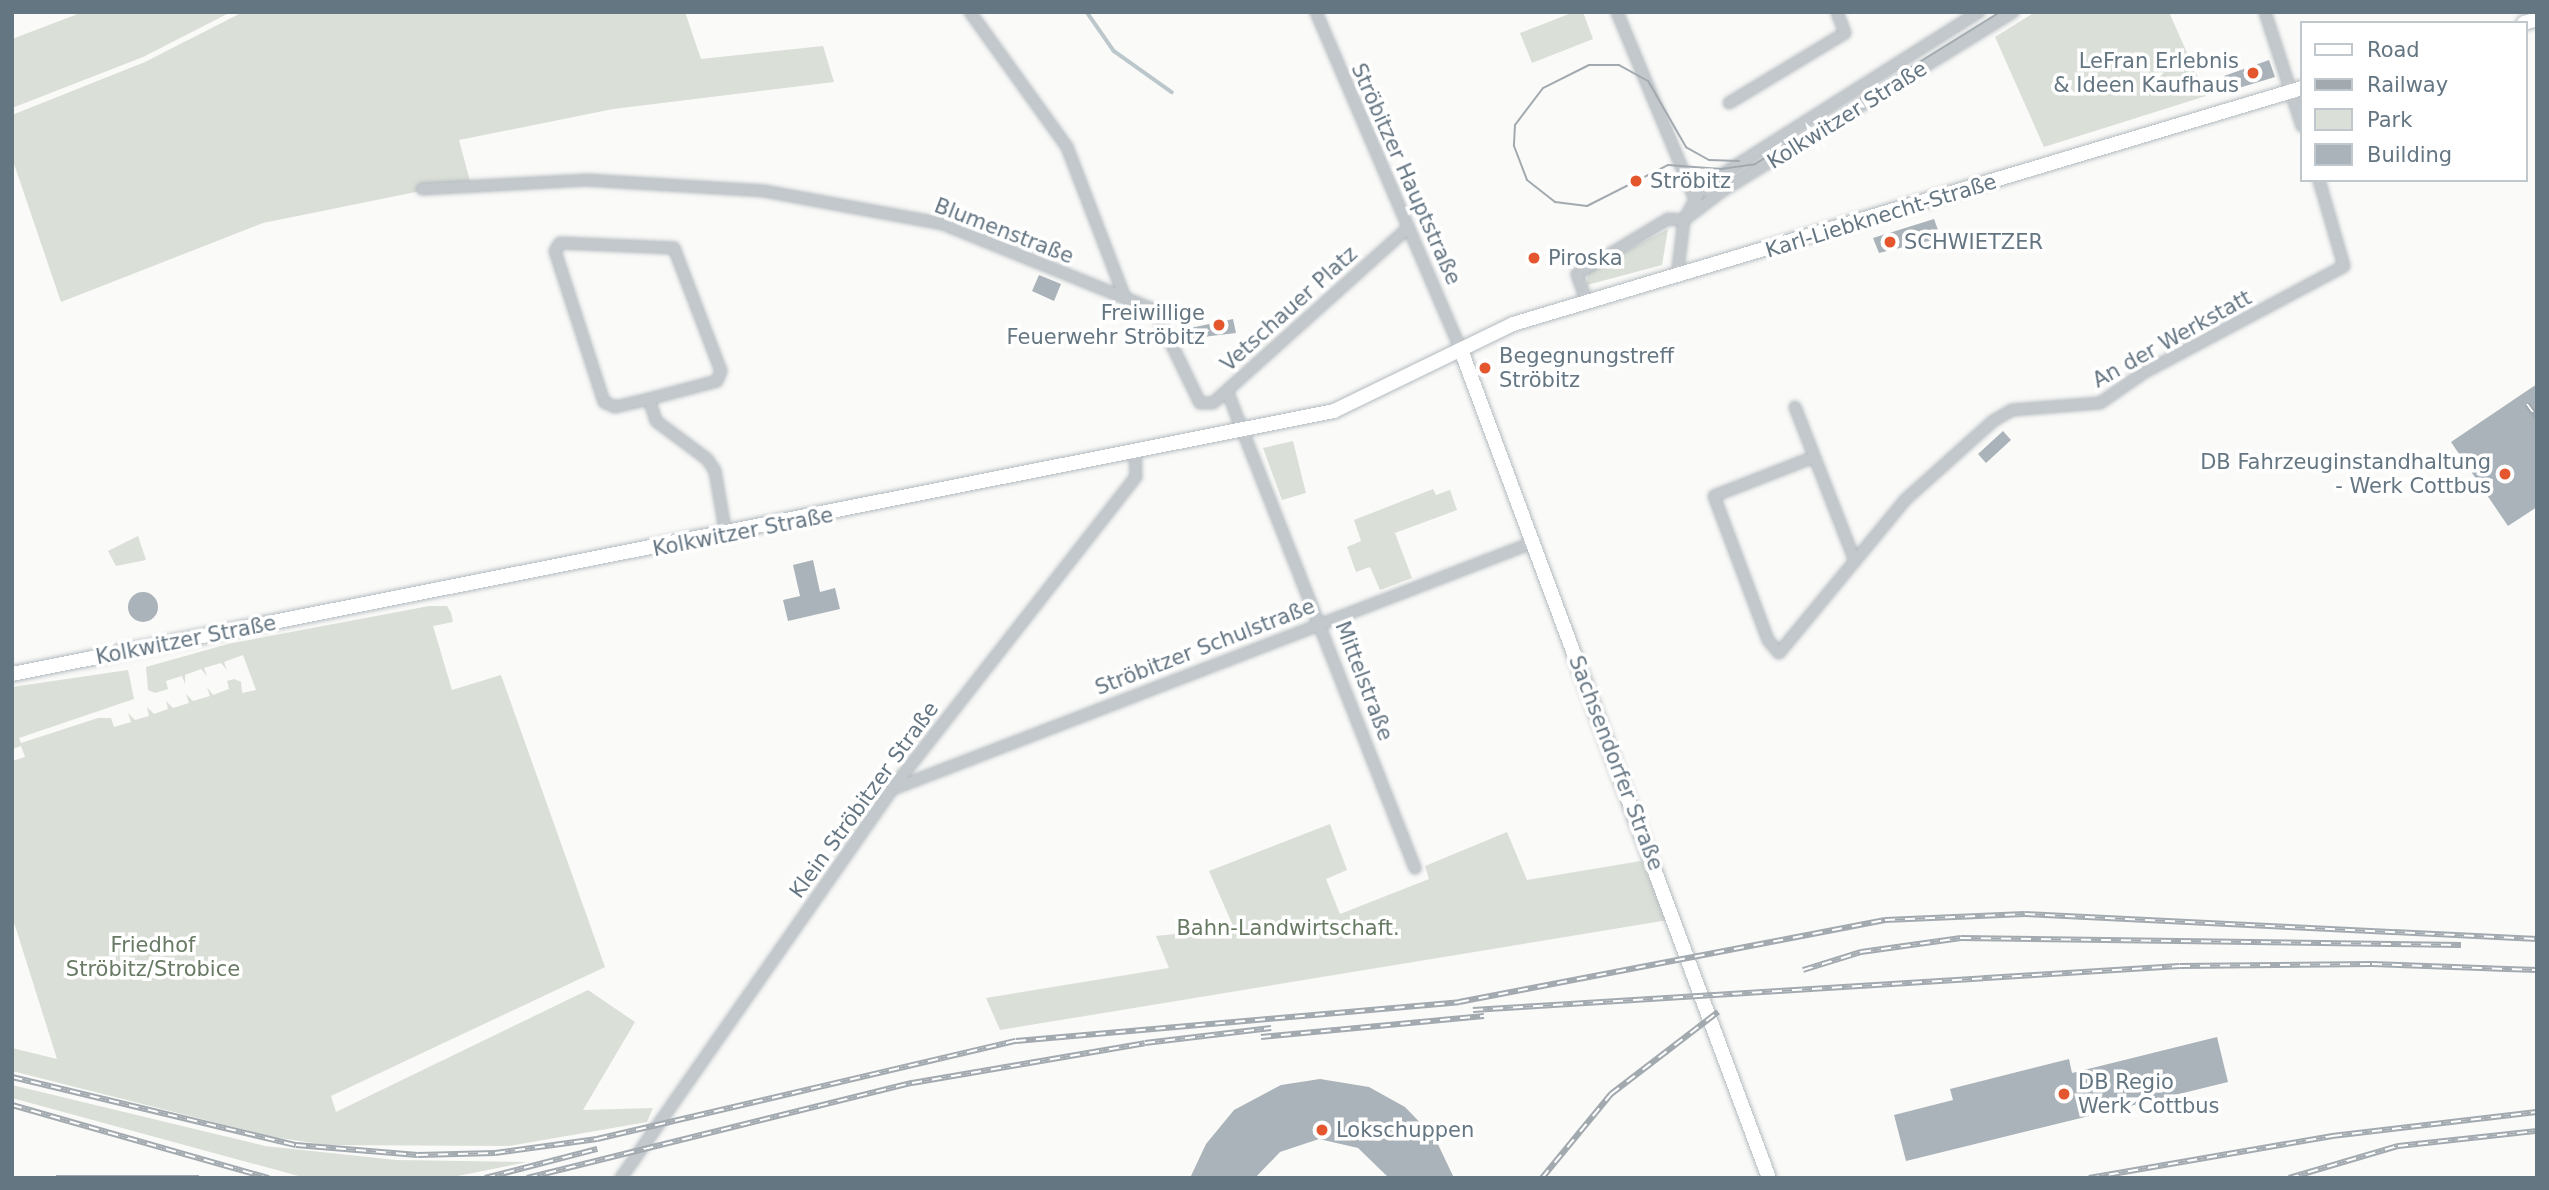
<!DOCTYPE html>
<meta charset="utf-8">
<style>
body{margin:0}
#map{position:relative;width:2549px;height:1190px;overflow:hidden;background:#fafaf8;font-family:"DejaVu Sans",sans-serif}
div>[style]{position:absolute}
.green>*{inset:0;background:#dadfd7}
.stream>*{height:3.5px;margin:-1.75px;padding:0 1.75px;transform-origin:1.75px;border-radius:1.75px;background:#bbc7cb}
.building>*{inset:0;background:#aab3b9}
.round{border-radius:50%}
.roads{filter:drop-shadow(0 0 2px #b3babf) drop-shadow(0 0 2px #b3babf)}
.street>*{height:10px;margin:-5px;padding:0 5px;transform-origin:5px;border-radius:5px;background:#c3c8cc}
.secondary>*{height:14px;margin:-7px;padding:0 7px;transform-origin:7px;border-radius:7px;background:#fff}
.tram>*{height:2px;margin:-1px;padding:0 1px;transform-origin:1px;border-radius:1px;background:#a2aab0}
.rail>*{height:6px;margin-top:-3px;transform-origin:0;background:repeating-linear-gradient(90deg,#fff 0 10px,#a2aab0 0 20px);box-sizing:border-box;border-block:2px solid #a2aab0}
.dots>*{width:19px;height:19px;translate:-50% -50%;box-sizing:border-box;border:4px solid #fff;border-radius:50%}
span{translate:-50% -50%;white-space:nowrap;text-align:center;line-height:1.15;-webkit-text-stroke:7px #fff;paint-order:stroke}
.poi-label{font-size:21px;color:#657683}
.right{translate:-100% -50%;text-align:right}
.left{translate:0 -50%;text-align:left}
.street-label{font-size:21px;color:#657683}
.park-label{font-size:21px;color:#687a64}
.frame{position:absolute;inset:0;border:14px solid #657683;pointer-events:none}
.legend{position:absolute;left:2300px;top:21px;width:228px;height:161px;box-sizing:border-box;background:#fff;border:2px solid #c1c8cd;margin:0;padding:9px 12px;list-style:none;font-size:21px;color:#657683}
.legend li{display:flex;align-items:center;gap:14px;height:35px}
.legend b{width:35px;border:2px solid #c1c8cd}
</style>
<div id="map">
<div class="green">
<i style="clip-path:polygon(83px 12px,231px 12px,143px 57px,12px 108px,12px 39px)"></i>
<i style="clip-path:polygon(243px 12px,685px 12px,701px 59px,823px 46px,834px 82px,613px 109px,459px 140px,470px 181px,263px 223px,61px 302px,12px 158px,12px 115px,145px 62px)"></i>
<i style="clip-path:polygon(1574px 12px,1583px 12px,1593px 39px,1532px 63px,1520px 33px)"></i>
<i style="clip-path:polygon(2035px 12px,2169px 12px,2206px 96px,2044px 147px,1995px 37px)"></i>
<i style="clip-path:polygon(1668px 229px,1662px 265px,1587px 285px,1588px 271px)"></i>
<i style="clip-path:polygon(1293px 441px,1306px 493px,1282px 500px,1263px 448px)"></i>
<i style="clip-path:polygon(1433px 489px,1436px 495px,1450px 490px,1457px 510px,1395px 533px,1412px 578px,1380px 590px,1370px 567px,1356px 572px,1347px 547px,1361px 541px,1354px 520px)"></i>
<i style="clip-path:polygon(138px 536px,146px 560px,116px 566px,108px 551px)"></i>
<i style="clip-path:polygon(429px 606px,447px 606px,451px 613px,453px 622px,433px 626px,452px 690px,501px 675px,605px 967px,331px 1096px,336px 1112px,588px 990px,635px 1022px,583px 1110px,653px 1108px,647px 1122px,509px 1146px,326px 1145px,273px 1137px,12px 1071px,12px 1048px,57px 1059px,12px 916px,12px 761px,25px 757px,21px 746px,12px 749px,12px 687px,128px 670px,134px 699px,19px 738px,21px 743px,98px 718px,111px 718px,114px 727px,131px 722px,128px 713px,135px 720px,149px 716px,147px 707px,154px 714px,168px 709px,166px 701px,173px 708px,189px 703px,186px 694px,193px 701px,210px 696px,207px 687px,213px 695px,229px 689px,227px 681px,234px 679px,241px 682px,242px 693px,256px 690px,243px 655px,224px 662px,227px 670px,221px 663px,204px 668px,207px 676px,201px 669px,185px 675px,185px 684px,182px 676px,166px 681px,168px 689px,155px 693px,148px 690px,146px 667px,228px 644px)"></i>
<i style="clip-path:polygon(1330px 824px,1347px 870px,1326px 879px,1340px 914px,1429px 879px,1425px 866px,1507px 832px,1527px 880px,1641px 861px,1668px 920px,1000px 1030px,986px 998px,1169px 968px,1156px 936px,1234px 928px,1209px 871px)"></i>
<i style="clip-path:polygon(12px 1085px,265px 1146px,396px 1160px,527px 1162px,448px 1178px,306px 1178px,12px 1098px)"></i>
</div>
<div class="stream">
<i style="left:1087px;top:12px;width:47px;rotate:55.3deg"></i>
<i style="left:1114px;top:51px;width:71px;rotate:35.3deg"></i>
</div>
<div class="building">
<i style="clip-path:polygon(2269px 60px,2275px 77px,2229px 91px,2224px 76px)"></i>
<i style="clip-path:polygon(1934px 219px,1941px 238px,1879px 253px,1873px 238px)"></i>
<i style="clip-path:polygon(1039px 275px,1061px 284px,1054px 301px,1032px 291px)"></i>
<i style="clip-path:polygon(1233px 319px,1236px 333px,1178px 340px,1176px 331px)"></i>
<i style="clip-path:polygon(2537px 384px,2537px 507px,2508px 526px,2451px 442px)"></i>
<i style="clip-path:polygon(2003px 431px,2011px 440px,1986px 463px,1978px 454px)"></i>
<i style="clip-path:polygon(813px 560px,820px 592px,835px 588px,840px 609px,788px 621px,783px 600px,800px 596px,793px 565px)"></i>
<i class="round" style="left:128px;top:592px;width:30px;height:30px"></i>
<i style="clip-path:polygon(2217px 1037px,2228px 1082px,1906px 1161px,1894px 1115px,1953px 1100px,1950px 1089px,2069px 1059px,2072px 1073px)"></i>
<i style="clip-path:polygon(1320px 1079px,1369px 1087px,1405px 1107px,1435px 1138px,1454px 1178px,1389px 1178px,1358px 1148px,1319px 1139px,1280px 1152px,1255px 1178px,1190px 1178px,1206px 1144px,1234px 1110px,1281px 1085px)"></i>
</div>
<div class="roads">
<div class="street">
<i style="left:970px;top:12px;width:166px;rotate:54.3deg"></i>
<i style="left:1067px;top:147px;width:162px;rotate:69deg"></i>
<i style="left:1316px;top:12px;width:368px;rotate:66.8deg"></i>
<i style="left:1617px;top:12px;width:206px;rotate:67.4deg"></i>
<i style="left:2265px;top:12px;width:120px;rotate:72deg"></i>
<i style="left:1729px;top:103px;width:135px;rotate:-31.1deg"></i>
<i style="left:1845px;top:33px;width:22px;rotate:-111deg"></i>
<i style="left:422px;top:189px;width:164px;rotate:-3.1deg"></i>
<i style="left:586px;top:180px;width:178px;rotate:3.5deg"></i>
<i style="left:764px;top:191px;width:182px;rotate:10.4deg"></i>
<i style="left:943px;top:224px;width:229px;rotate:22.1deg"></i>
<i style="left:1155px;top:310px;width:103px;rotate:64.2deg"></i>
<i style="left:1200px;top:403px;width:13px"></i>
<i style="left:1213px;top:403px;width:262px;rotate:-41.9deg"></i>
<i style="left:1677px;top:277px;width:57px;rotate:-83deg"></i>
<i style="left:1684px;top:220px;width:38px;rotate:-61deg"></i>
<i style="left:1702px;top:187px;width:328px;rotate:-32.3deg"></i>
<i style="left:1587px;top:302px;width:30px;rotate:-110deg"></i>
<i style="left:1577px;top:274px;width:106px;rotate:-31.1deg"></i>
<i style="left:1668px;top:219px;width:16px;rotate:4deg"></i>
<i style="left:1684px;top:220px;width:48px;rotate:-37.3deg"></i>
<i style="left:1722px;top:191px;width:342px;rotate:-31.6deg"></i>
<i style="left:1227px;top:391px;width:513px;rotate:68.49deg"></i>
<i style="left:649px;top:399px;width:70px;rotate:-14.8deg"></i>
<i style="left:717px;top:381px;width:11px;rotate:-68deg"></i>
<i style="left:721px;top:371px;width:132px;rotate:-110.9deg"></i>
<i style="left:674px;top:248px;width:114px;rotate:-177.5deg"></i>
<i style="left:560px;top:243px;width:9px;rotate:122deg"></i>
<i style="left:555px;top:251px;width:159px;rotate:72deg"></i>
<i style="left:604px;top:402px;width:12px;rotate:24deg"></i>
<i style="left:615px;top:407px;width:35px;rotate:-13deg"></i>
<i style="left:649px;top:399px;width:23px;rotate:72deg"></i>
<i style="left:656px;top:421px;width:64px;rotate:36.7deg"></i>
<i style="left:707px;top:459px;width:14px;rotate:56deg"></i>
<i style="left:715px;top:471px;width:65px;rotate:80.2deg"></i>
<i style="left:1795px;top:407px;width:160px;rotate:68.7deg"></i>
<i style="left:1814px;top:457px;width:107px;rotate:158.7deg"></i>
<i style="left:1714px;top:496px;width:154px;rotate:69.4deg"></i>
<i style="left:1768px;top:640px;width:17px;rotate:50deg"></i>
<i style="left:1779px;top:653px;width:198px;rotate:-50.5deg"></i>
<i style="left:1905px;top:500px;width:118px;rotate:-41.9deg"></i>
<i style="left:1993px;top:421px;width:22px;rotate:-30deg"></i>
<i style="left:2012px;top:410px;width:88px;rotate:-4.5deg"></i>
<i style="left:2100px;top:403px;width:55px;rotate:-34.6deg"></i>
<i style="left:2145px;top:372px;width:225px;rotate:-28deg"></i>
<i style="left:2344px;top:266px;width:90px;rotate:-106.2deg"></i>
<i style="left:893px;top:789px;width:685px;rotate:-21.06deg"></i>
<i style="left:621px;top:1178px;width:474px;rotate:-55.1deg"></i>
<i style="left:892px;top:789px;width:396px;rotate:-52deg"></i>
<i style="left:1136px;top:477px;width:25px;rotate:-92deg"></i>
</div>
<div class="secondary">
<i style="left:2524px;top:23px;width:14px;rotate:-17deg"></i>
<i style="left:1461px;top:350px;width:883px;rotate:69.6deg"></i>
<i style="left:12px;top:674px;width:1348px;rotate:-11.25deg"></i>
<i style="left:1334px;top:411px;width:199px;rotate:-25.9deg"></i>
<i style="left:1513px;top:324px;width:824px;rotate:-16.65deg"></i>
</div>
</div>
<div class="tram">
<i style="left:1739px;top:161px;width:30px;rotate:-178deg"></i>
<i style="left:1709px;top:160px;width:26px;rotate:-151deg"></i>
<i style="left:1686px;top:147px;width:76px;rotate:-119.9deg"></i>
<i style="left:1648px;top:81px;width:33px;rotate:-151deg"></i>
<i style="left:1619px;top:65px;width:30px;rotate:180deg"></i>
<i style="left:1589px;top:65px;width:51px;rotate:153.4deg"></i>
<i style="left:1543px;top:88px;width:46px;rotate:127.1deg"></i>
<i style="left:1515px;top:125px;width:21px;rotate:93deg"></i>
<i style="left:1514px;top:146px;width:36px;rotate:69deg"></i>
<i style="left:1527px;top:180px;width:36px;rotate:38deg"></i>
<i style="left:1555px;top:202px;width:32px;rotate:7deg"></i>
<i style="left:1587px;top:206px;width:91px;rotate:-26.8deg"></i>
<i style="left:1668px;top:165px;width:53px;rotate:4.3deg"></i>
<i style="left:1721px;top:169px;width:34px;rotate:-8deg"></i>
<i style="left:1755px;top:164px;width:288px;rotate:-31.8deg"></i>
</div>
<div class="rail">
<i style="left:2527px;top:404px;width:17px;rotate:54deg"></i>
<i style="left:1803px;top:970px;width:61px;rotate:-17.2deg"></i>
<i style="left:1861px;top:952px;width:101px;rotate:-8deg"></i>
<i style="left:1961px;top:938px;width:500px;rotate:0.8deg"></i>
<i style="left:1473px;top:1010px;width:708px;rotate:-3.56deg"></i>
<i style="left:2180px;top:966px;width:192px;rotate:-0.6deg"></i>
<i style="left:2372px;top:964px;width:165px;rotate:2.1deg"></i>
<i style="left:1261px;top:1037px;width:224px;rotate:-5.4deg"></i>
<i style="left:12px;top:1077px;width:292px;rotate:13.5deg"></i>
<i style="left:296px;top:1145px;width:122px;rotate:4.7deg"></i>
<i style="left:418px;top:1155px;width:77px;rotate:-1.5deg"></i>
<i style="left:495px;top:1153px;width:103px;rotate:-7.8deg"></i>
<i style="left:597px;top:1139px;width:430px;rotate:-13.2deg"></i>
<i style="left:1016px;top:1041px;width:445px;rotate:-5deg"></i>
<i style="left:1459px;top:1002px;width:434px;rotate:-10.9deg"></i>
<i style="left:1885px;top:920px;width:140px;rotate:-2.5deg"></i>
<i style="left:2025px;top:914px;width:513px;rotate:2.8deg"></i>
<i style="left:12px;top:1105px;width:267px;rotate:15.9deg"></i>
<i style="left:56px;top:1178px;width:143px"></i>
<i style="left:485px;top:1178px;width:116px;rotate:-14.5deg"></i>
<i style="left:527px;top:1178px;width:397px;rotate:-13.9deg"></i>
<i style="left:912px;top:1083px;width:236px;rotate:-9.7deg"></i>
<i style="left:1145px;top:1043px;width:127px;rotate:-6.8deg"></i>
<i style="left:1542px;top:1178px;width:109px;rotate:-50.6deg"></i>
<i style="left:1611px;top:1094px;width:135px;rotate:-37.5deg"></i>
<i style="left:2089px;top:1178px;width:247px;rotate:-9.8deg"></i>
<i style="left:2332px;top:1136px;width:206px;rotate:-6.7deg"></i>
<i style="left:2289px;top:1178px;width:114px;rotate:-16.4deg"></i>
<i style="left:2398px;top:1146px;width:140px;rotate:-6.2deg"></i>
</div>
<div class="dots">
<i style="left:2253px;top:73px;background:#e4572e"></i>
<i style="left:1636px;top:181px;background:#e4572e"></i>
<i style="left:1890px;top:242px;background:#e4572e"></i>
<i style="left:1534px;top:258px;background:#e4572e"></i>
<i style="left:1219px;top:325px;background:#e4572e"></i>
<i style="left:1485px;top:368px;background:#e4572e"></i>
<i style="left:2505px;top:474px;background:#e4572e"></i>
<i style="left:2064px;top:1094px;background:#e4572e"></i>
<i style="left:1322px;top:1130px;background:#e4572e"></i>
</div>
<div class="poi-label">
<span class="right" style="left:2239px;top:73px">LeFran Erlebnis<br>&amp; Ideen Kaufhaus</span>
<span class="left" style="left:1650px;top:181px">Ströbitz</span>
<span class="left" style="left:1904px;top:242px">SCHWIETZER</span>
<span class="left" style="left:1548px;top:258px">Piroska</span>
<span class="right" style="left:1205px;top:325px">Freiwillige<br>Feuerwehr Ströbitz</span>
<span class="left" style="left:1499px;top:368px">Begegnungstreff<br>Ströbitz</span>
<span class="right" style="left:2491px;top:474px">DB Fahrzeuginstandhaltung<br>- Werk Cottbus</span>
<span class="left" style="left:2078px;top:1094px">DB Regio<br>Werk Cottbus</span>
<span class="left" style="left:1336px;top:1130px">Lokschuppen</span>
</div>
<div class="street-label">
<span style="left:1847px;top:115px;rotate:-32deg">Kolkwitzer Straße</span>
<span style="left:1406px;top:174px;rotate:66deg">Ströbitzer Hauptstraße</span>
<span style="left:1881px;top:216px;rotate:-17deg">Karl-Liebknecht-Straße</span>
<span style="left:1004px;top:231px;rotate:21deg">Blumenstraße</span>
<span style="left:1289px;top:309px;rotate:-42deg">Vetschauer Platz</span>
<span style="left:2172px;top:339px;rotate:-29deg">An der Werkstatt</span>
<span style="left:743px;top:532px;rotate:-11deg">Kolkwitzer Straße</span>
<span style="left:186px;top:640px;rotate:-11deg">Kolkwitzer Straße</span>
<span style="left:1205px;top:647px;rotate:-21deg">Ströbitzer Schulstraße</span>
<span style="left:1364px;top:681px;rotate:69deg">Mittelstraße</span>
<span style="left:1616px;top:763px;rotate:69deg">Sachsendorfer Straße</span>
<span style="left:864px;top:800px;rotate:-54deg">Klein Ströbitzer Straße</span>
</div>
<div class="park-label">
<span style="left:1288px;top:928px">Bahn-Landwirtschaft.</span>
<span style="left:153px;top:957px">Friedhof<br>Ströbitz/Strobice</span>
</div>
<div class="frame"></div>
<ul class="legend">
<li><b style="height:9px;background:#fff"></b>Road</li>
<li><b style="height:9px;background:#a2aab0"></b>Railway</li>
<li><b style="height:19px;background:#dadfd7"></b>Park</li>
<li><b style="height:19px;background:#aab3b9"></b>Building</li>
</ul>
</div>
